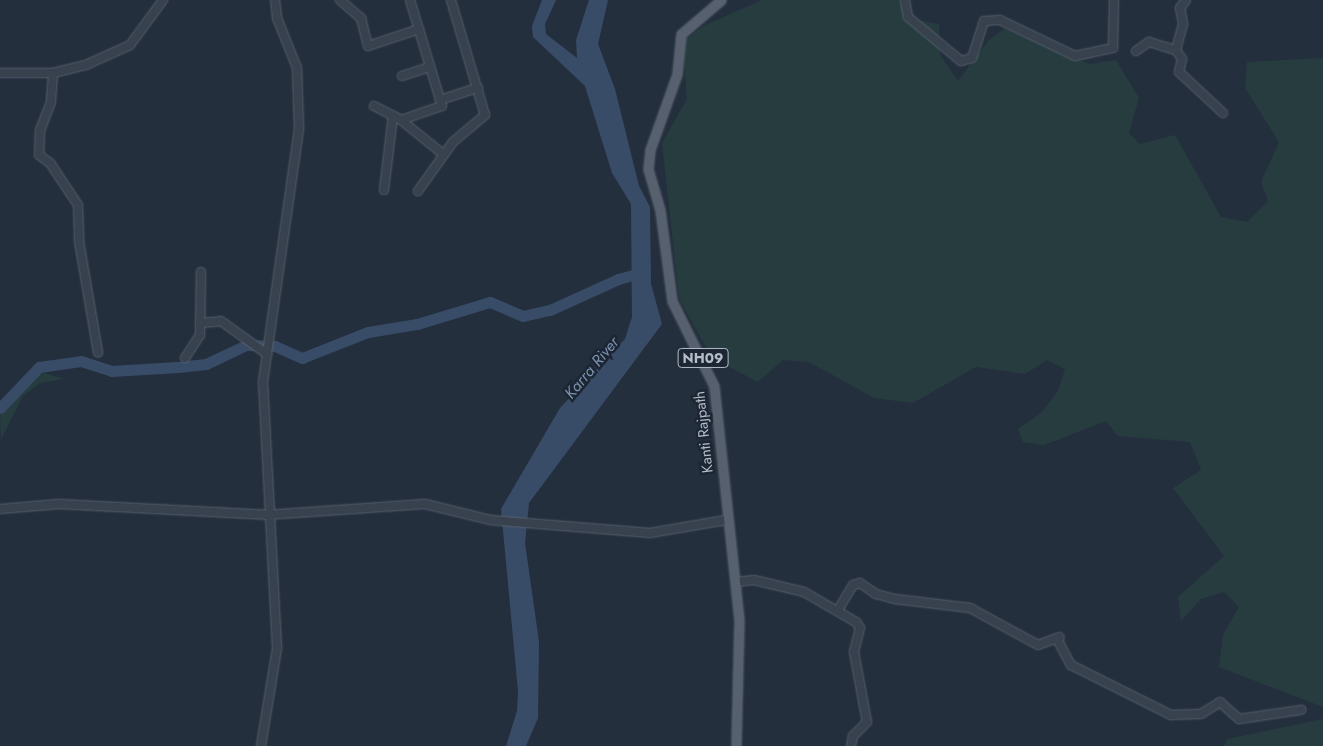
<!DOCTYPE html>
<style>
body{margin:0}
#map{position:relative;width:1323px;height:746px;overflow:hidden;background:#242f3e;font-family:Jost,sans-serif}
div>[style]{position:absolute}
.green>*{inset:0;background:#263c3f}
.water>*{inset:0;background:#394c67}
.river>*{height:11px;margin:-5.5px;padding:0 5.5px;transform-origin:5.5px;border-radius:5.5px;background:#394c67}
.roads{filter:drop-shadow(0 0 1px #565f6c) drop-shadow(0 0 1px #565f6c)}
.minor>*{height:8px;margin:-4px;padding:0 4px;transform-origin:4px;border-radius:4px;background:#38414e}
.major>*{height:9px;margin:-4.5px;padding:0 4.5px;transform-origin:4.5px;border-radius:4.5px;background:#56606e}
span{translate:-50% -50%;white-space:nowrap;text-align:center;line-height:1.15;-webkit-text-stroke:5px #1d2633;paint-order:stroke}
.shield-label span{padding:1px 4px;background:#1d2633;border:1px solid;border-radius:4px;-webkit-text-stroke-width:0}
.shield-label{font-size:14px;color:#b4bcc9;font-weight:700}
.street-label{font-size:15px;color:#b4bcc9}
.water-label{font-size:16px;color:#7c92b1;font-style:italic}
</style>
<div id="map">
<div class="green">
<i style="clip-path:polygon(762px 0,902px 0,916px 20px,939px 24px,940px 55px,958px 81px,988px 41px,1005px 28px,1089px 64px,1116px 60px,1139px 98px,1129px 133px,1140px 144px,1175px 135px,1221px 217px,1247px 222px,1268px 201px,1261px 182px,1279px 142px,1245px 88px,1247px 62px,1323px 58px,1323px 707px,1219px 667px,1223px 635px,1239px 607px,1224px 592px,1201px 599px,1181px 621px,1178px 597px,1224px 556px,1173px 488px,1201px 470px,1190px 442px,1118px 436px,1106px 421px,1044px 445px,1023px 442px,1018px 429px,1042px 412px,1058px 391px,1065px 369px,1047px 360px,1025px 374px,976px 367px,913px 403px,874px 398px,809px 362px,783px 360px,758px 382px,712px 358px,679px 299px,662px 143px,687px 99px,682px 42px,703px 26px)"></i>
<i style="clip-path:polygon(44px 373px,65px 379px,40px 383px,23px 396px,1px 439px,0 415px,30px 380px)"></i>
<i style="clip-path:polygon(1323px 719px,1323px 746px,1224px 746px,1227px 739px)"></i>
</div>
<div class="water">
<i style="clip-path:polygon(542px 0,556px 0,545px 24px,546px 34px,577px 58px,576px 40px,589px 0,608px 0,598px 44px,615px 89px,639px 186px,650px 207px,651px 284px,662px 324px,529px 503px,525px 543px,539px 642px,538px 718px,526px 746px,506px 746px,517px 711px,518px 691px,501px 509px,560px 408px,625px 339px,632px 317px,631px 204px,612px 173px,585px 86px,533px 37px,532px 26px)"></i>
</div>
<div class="river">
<i style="left:0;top:408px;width:57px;rotate:-46.4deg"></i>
<i style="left:39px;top:367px;width:42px;rotate:-8.1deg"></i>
<i style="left:81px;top:361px;width:32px;rotate:18deg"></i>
<i style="left:111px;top:371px;width:67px;rotate:-3.4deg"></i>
<i style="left:178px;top:367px;width:28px;rotate:-6deg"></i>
<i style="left:206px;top:364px;width:44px;rotate:-25.4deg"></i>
<i style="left:246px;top:345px;width:29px;rotate:2deg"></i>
<i style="left:275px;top:346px;width:30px;rotate:24deg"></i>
<i style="left:302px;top:358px;width:71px;rotate:-21.5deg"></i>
<i style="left:368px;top:332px;width:50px;rotate:-9.3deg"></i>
<i style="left:417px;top:324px;width:76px;rotate:-16.8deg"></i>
<i style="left:490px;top:302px;width:36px;rotate:23deg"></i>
<i style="left:523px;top:316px;width:28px;rotate:-13deg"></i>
<i style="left:550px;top:310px;width:75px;rotate:-24.5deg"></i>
<i style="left:618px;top:279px;width:24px;rotate:-15deg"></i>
</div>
<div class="roads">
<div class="minor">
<i style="left:340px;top:0;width:28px;rotate:41deg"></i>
<i style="left:361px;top:18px;width:29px;rotate:76deg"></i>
<i style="left:368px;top:46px;width:54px;rotate:-18.4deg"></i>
<i style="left:905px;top:0;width:17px;rotate:80deg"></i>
<i style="left:908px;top:17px;width:69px;rotate:39.7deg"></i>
<i style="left:961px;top:61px;width:11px;rotate:-15deg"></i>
<i style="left:972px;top:58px;width:39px;rotate:-72deg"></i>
<i style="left:984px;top:21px;width:16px;rotate:-4deg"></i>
<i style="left:1000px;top:20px;width:83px;rotate:25.6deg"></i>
<i style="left:1075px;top:56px;width:39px;rotate:-12deg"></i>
<i style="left:1113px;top:48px;width:48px;rotate:-88.8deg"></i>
<i style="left:1186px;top:0;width:10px;rotate:127deg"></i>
<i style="left:1180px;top:8px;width:16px;rotate:79deg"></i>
<i style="left:1183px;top:24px;width:27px;rotate:105deg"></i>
<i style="left:1176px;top:50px;width:11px;rotate:56deg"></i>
<i style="left:1182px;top:59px;width:13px;rotate:103deg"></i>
<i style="left:1179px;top:72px;width:60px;rotate:43deg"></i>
<i style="left:1136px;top:51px;width:16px;rotate:-35deg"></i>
<i style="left:1149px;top:42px;width:28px;rotate:17deg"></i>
<i style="left:0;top:73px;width:53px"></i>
<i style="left:53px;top:73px;width:36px;rotate:-14deg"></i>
<i style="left:88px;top:64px;width:46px;rotate:-24.3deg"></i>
<i style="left:130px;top:45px;width:56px;rotate:-53.7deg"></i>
<i style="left:53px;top:73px;width:29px;rotate:94deg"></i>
<i style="left:51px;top:102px;width:30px;rotate:111deg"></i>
<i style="left:40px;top:130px;width:25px;rotate:92deg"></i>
<i style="left:39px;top:155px;width:14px;rotate:36deg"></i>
<i style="left:50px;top:163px;width:50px;rotate:56.3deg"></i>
<i style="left:78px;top:205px;width:36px;rotate:88deg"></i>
<i style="left:79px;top:241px;width:113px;rotate:80.3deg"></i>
<i style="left:402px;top:76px;width:29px;rotate:-18deg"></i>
<i style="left:440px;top:100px;width:40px;rotate:-18deg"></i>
<i style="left:374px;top:106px;width:30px;rotate:27deg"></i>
<i style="left:401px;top:120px;width:55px;rotate:39.1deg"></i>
<i style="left:401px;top:120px;width:43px;rotate:-18.9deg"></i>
<i style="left:442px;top:106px;width:111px;rotate:-106.8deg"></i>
<i style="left:384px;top:190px;width:75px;rotate:-83.1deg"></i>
<i style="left:418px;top:191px;width:60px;rotate:-54.5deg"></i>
<i style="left:453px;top:142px;width:42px;rotate:-40.2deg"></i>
<i style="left:485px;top:115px;width:120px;rotate:-106.5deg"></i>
<i style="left:200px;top:323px;width:21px;rotate:-5deg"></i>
<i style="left:221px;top:321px;width:57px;rotate:35.7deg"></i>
<i style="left:185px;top:358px;width:27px;rotate:-57deg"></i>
<i style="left:200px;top:335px;width:63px;rotate:-89.1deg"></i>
<i style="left:0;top:509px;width:59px;rotate:-4.8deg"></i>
<i style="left:59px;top:504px;width:207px;rotate:3deg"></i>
<i style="left:266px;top:515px;width:159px;rotate:-4deg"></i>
<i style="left:425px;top:504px;width:67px;rotate:13.8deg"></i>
<i style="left:490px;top:520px;width:161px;rotate:4.6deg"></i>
<i style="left:650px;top:533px;width:77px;rotate:-9.7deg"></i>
<i style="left:735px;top:582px;width:19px;rotate:-6deg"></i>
<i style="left:754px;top:580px;width:51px;rotate:13.5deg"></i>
<i style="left:804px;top:592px;width:60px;rotate:30deg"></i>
<i style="left:856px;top:622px;width:7px;rotate:56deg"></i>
<i style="left:860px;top:628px;width:25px;rotate:104deg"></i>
<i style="left:854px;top:652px;width:71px;rotate:79.5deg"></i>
<i style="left:867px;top:722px;width:20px;rotate:135deg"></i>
<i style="left:853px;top:736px;width:10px;rotate:101deg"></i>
<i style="left:838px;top:610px;width:29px;rotate:-59deg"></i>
<i style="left:853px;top:585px;width:7px;rotate:-16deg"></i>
<i style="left:860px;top:583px;width:19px;rotate:35deg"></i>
<i style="left:876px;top:594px;width:20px;rotate:15deg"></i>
<i style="left:895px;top:599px;width:76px;rotate:6.8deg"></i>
<i style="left:970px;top:608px;width:77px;rotate:28.6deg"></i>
<i style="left:1038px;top:645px;width:23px;rotate:-20deg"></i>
<i style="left:1057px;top:639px;width:30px;rotate:62deg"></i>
<i style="left:1071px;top:665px;width:112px;rotate:26.6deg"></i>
<i style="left:1171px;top:715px;width:30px;rotate:-2deg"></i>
<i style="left:1201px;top:714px;width:22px;rotate:-32deg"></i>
<i style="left:1220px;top:702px;width:25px;rotate:42deg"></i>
<i style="left:1239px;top:719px;width:63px;rotate:-8.3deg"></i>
<i style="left:261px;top:746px;width:99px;rotate:-80.7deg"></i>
<i style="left:277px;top:648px;width:266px;rotate:-93deg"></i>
<i style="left:263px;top:382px;width:257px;rotate:-81.9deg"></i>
<i style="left:299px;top:128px;width:60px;rotate:-91.9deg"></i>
<i style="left:297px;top:68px;width:54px;rotate:-111.8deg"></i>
<i style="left:277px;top:18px;width:18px;rotate:-96deg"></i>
</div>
<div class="major">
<i style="left:721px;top:0;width:52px;rotate:139.6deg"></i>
<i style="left:681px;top:34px;width:40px;rotate:95.7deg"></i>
<i style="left:677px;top:74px;width:81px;rotate:109.6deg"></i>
<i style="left:650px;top:150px;width:19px;rotate:96deg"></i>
<i style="left:648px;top:169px;width:43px;rotate:73.7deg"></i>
<i style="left:660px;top:210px;width:92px;rotate:82.5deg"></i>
<i style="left:672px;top:301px;width:95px;rotate:63.7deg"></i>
<i style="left:714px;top:386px;width:236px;rotate:83.9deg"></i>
<i style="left:739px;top:621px;width:125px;rotate:91.4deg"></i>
</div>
</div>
<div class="shield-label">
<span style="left:703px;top:358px">NH09</span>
</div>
<div class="street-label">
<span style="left:704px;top:432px;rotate:-96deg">Kanti Rajpath</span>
</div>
<div class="water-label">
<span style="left:592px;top:368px;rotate:-50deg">Karra River</span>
</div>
</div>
